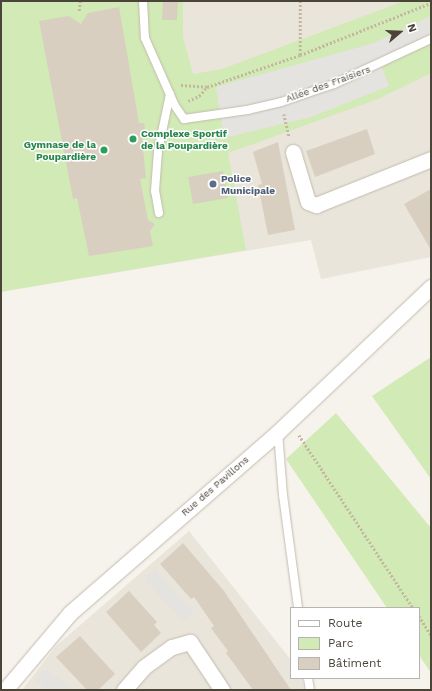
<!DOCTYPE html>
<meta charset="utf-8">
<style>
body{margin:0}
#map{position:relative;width:432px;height:691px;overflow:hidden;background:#f6f3ec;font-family:"Work Sans",sans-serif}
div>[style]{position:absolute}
.residential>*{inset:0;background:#eae5da}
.green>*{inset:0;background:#d2eab5}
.parking>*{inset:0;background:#e5e3e0}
.building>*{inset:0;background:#d8cfc1}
.path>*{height:2.5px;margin-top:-1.25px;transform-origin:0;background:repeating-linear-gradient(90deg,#c4b79f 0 2px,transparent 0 4px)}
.roads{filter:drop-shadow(0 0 1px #c2bbae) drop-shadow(0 0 1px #c2bbae)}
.service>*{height:8px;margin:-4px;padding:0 4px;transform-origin:4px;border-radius:4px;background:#fff}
.minor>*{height:15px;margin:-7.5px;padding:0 7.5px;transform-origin:7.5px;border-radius:7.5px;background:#fff}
.dots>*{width:11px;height:11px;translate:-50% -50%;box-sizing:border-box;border:2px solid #fff;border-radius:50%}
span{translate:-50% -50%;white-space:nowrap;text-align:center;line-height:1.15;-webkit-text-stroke:3px #fff;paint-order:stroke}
.street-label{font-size:10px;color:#4b4439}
.leisure-label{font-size:10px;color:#27864d;font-weight:700}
.left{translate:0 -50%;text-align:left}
.right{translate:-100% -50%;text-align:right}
.service-label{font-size:10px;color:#4e5e75;font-weight:700}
.frame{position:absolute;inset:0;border:2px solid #4b4439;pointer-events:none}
.legend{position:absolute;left:290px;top:607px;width:130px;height:72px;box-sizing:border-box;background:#fff;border:1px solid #b7b4b0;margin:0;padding:5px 7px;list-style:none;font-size:12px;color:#4b4439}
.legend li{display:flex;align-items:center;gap:8px;height:20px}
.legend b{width:20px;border:1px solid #b7b4b0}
.north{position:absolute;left:380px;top:12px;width:40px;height:40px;-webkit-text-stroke:3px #fff;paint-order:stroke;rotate:71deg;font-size:11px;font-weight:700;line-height:16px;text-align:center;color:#4b4439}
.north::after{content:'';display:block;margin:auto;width:14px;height:18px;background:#4b4439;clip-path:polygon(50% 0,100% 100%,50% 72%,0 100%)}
</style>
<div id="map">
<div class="residential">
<i style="clip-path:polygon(30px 1px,431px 1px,431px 257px,321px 279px,311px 240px,84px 278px)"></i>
<i style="clip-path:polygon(189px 531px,291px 660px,291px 678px,302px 678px,304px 690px,22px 690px,56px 646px)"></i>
</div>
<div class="green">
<i style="clip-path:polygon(1px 1px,183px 1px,183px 37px,193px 74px,222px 69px,404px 1px,431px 1px,431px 73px,378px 99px,228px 153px,246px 250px,1px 292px)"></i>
<i style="clip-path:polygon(431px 357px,431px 479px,372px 396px)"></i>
<i style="clip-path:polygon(336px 413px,431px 528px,431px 673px,419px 655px,419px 608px,387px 608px,286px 459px)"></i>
</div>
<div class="parking">
<i style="clip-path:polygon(431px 16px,431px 39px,381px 65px,389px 86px,311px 117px,224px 138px,216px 87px,374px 43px)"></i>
<i style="clip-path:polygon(155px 569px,194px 612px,183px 622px,144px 579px)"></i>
<i style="clip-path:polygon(42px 670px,47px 670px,75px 690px,47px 690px,35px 681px)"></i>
</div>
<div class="building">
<i style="clip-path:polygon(163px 1px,178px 1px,177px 20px,162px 20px)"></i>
<i style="clip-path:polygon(119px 7px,139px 123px,144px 123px,147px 138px,142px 139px,146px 178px,140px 179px,148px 220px,155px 224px,150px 231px,153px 246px,89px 256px,77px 198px,73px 199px,39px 21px,69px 16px,81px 24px,88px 13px)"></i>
<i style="clip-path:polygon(367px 129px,375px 154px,315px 177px,306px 151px)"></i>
<i style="clip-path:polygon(278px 142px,295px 230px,268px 235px,258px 185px,262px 184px,253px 152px)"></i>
<i style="clip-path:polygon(223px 171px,228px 198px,193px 204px,188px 177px)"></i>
<i style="clip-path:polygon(431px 189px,431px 250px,404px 204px)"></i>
<i style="clip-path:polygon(183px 543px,224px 591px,291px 690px,253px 690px,226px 653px,228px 651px,211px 628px,214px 626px,194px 597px,191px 599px,160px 564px)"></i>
<i style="clip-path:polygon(129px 591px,157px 622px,154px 625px,161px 633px,141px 652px,106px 612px)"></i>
<i style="clip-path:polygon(80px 636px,115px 674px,98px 690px,87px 690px,56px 657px)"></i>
</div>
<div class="path">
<i style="left:79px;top:11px;width:10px;rotate:-84deg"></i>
<i style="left:300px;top:55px;width:54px;rotate:-90deg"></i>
<i style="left:181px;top:85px;width:26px;rotate:4deg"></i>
<i style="left:207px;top:87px;width:98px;rotate:-19deg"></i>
<i style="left:300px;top:55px;width:141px;rotate:-21.7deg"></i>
<i style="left:188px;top:101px;width:12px;rotate:-24deg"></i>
<i style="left:199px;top:96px;width:12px;rotate:-48deg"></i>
<i style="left:284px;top:114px;width:23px;rotate:77deg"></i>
<i style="left:299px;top:435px;width:207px;rotate:56.6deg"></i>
<i style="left:419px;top:616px;width:22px;rotate:58deg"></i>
</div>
<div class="roads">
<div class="service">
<i style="left:143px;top:1px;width:37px;rotate:87deg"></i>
<i style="left:145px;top:38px;width:74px;rotate:66.2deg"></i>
<i style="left:175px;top:106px;width:16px;rotate:55deg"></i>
<i style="left:184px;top:119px;width:64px;rotate:-8.1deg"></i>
<i style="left:247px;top:110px;width:35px;rotate:-13deg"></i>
<i style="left:281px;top:102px;width:56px;rotate:-18.8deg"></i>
<i style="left:334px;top:84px;width:107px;rotate:-24.9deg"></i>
<i style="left:159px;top:213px;width:22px;rotate:-100deg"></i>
<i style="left:155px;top:191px;width:40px;rotate:-85.7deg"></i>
<i style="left:158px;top:151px;width:58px;rotate:-78.1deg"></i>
<i style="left:278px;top:432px;width:63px;rotate:85.5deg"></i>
<i style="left:283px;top:495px;width:114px;rotate:82.4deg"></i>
<i style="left:308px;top:678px;width:12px;rotate:81deg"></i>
</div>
<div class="minor">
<i style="left:293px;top:152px;width:52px;rotate:73.3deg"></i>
<i style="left:308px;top:202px;width:9px;rotate:21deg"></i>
<i style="left:316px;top:205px;width:124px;rotate:-21.8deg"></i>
<i style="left:5px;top:690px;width:101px;rotate:-49.8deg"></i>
<i style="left:70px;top:613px;width:276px;rotate:-41deg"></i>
<i style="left:278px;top:432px;width:211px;rotate:-43.5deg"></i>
<i style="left:124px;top:690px;width:30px;rotate:-49deg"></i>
<i style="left:144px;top:667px;width:34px;rotate:-36deg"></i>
<i style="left:172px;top:647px;width:19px;rotate:-16deg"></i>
<i style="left:190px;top:642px;width:58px;rotate:56.3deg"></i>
</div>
</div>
<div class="dots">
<i style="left:133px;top:139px;background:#2e9e5b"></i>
<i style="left:104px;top:150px;background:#2e9e5b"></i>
<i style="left:213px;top:184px;background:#5c6f8a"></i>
</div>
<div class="street-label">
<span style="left:328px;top:84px;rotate:-20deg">Allée des Fraisiers</span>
<span style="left:215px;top:486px;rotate:-41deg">Rue des Pavillons</span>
</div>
<div class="leisure-label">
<span class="left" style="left:141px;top:139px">Complexe Sportif<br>de la Poupardière</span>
<span class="right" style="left:96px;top:150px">Gymnase de la<br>Poupardière</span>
</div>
<div class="service-label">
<span class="left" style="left:221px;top:184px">Police<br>Municipale</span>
</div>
<div class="frame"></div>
<ul class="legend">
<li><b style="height:5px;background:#fff"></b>Route</li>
<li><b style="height:11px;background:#d2eab5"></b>Parc</li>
<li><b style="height:11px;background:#d8cfc1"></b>Bâtiment</li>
</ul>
<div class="north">N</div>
</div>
